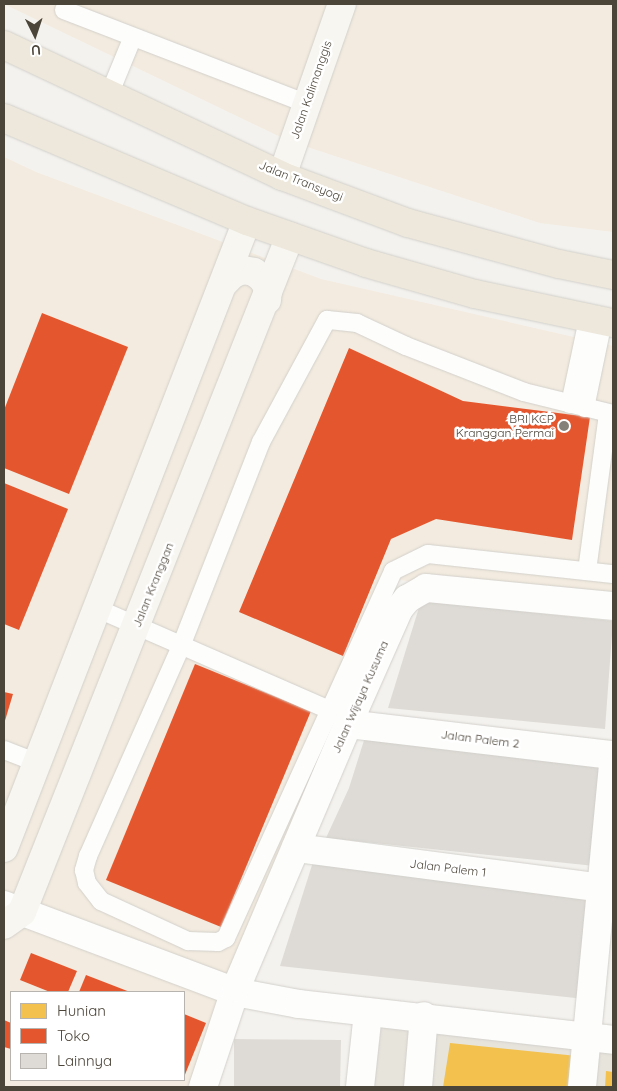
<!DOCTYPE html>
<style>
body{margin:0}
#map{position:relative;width:617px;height:1091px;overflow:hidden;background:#f4f2ee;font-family:Quicksand,sans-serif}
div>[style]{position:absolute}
.residential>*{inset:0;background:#e7e4dc}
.commercial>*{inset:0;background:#f3ebdf}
.homes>*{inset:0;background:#f2c14e}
.shops>*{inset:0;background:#e4572e}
.building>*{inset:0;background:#dedbd6}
.roads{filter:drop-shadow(0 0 1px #d2d0cb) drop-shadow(0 0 1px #d2d0cb)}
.lane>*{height:18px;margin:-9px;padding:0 9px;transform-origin:9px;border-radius:9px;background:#fdfdfc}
.street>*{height:28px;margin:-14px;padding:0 14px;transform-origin:14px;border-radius:14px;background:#fdfdfc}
.secondary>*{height:28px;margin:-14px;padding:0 14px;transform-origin:14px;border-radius:14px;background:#f7f6f1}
.highway>*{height:28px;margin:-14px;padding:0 14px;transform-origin:14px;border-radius:14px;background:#ede8db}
.dots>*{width:14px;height:14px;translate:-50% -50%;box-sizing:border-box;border:2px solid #fff;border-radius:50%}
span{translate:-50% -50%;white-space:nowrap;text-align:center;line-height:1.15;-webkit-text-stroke:5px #fff;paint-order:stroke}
.street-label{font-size:12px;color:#4b4439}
.poi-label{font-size:12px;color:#4b4439}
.right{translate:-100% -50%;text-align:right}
.frame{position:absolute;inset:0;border:5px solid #4b4439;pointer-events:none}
.legend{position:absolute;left:10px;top:991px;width:175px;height:90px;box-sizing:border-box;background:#fff;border:1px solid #b7b4b0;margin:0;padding:6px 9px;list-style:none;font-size:15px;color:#4b4439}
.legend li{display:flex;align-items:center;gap:10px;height:25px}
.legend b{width:25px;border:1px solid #b7b4b0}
.north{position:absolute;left:10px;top:10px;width:50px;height:50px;-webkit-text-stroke:4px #fff;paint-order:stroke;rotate:176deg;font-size:14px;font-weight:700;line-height:20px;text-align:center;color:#4b4439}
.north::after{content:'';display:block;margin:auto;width:18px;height:22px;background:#4b4439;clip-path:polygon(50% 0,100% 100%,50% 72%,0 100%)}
</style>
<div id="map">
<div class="residential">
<i style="clip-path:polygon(382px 1019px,613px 1044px,613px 1087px,374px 1087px)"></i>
</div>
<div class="commercial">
<i style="clip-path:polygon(4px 4px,613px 4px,613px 232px,540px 223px,289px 141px)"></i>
<i style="clip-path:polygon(evenodd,4px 157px,36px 172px,321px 279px,613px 346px,613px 603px,399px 580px,195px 1087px,4px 1087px,4px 157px,11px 992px,184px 992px,184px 1080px,11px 1080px,11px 992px)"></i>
</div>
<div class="homes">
<i style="clip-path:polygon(450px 1043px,577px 1056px,575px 1087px,443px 1087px)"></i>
<i style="clip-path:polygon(606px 1071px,613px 1072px,613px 1087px,605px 1087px)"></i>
</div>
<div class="shops">
<i style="clip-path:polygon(42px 313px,128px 347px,69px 494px,4px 468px,4px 410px)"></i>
<i style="clip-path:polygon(349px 348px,463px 401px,590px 417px,572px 540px,436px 519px,391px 539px,343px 656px,239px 612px)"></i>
<i style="clip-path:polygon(4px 483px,68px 509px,19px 630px,4px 624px)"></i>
<i style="clip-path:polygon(195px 664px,311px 711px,221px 927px,106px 880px)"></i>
<i style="clip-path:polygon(4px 692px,13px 694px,4px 724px)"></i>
<i style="clip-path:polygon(31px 953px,77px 971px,68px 992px,50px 992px,20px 980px)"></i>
<i style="clip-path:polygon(86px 975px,130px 992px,79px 992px)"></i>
<i style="clip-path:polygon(184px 1014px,206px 1023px,184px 1077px)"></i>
<i style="clip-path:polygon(4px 1020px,11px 1023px,11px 1049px,4px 1047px)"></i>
</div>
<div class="building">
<i style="clip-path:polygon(421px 601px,613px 621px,605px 729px,388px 708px)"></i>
<i style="clip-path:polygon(366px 734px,607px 759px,595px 866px,326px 838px,349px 788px)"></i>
<i style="clip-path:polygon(313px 862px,593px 901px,585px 999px,280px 966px)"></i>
<i style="clip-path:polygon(234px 1039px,341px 1040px,340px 1087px,234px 1086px)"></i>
</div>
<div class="roads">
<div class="lane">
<i style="left:64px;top:10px;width:258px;rotate:21.1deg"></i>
<i style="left:109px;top:95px;width:61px;rotate:-67.7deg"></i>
<i style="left:570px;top:404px;width:87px;rotate:-78deg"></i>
<i style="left:585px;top:408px;width:89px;rotate:-78.3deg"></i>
<i style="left:613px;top:414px;width:92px;rotate:-166.1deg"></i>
<i style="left:524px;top:392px;width:127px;rotate:-158.7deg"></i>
<i style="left:406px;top:346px;width:54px;rotate:-154.9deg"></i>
<i style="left:357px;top:323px;width:30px;rotate:-174deg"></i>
<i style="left:327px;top:320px;width:139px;rotate:118.4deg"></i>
<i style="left:261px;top:442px;width:217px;rotate:111.4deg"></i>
<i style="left:182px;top:644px;width:232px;rotate:113.9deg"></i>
<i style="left:88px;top:856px;width:15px;rotate:106deg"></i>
<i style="left:84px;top:870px;width:13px;rotate:77deg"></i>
<i style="left:87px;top:883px;width:23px;rotate:52deg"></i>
<i style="left:101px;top:901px;width:96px;rotate:24.7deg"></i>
<i style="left:188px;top:941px;width:30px;rotate:2deg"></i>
<i style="left:218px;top:942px;width:9px;rotate:-27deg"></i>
<i style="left:226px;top:938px;width:403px;rotate:-65.5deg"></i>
<i style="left:393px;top:571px;width:39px;rotate:-26deg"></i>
<i style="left:428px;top:554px;width:186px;rotate:6.2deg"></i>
<i style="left:587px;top:571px;width:158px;rotate:-82.4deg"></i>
<i style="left:96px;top:608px;width:254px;rotate:23.6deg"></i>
<i style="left:4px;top:750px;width:33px;rotate:21deg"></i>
</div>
<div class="street">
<i style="left:348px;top:724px;width:267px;rotate:6.7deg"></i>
<i style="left:296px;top:848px;width:320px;rotate:7.4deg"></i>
<i style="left:4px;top:905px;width:247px;rotate:20.6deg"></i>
<i style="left:235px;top:992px;width:65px;rotate:10.6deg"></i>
<i style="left:299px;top:1004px;width:316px;rotate:6.5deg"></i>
<i style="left:203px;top:1087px;width:104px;rotate:-71.6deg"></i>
<i style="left:236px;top:988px;width:287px;rotate:-67deg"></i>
<i style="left:348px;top:724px;width:126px;rotate:-66.1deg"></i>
<i style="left:399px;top:609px;width:13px;rotate:-51deg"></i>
<i style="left:407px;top:599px;width:22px;rotate:-30deg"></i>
<i style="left:426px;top:588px;width:188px;rotate:5.5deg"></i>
<i style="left:360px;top:1087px;width:75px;rotate:-83.9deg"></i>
<i style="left:418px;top:1087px;width:71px;rotate:-85.2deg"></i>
<i style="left:582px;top:1087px;width:325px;rotate:-84.5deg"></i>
</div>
<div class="secondary">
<i style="left:282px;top:176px;width:182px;rotate:-70.8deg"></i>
<i style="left:225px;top:282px;width:11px;rotate:-45deg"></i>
<i style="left:233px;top:274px;width:11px;rotate:-22deg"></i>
<i style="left:243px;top:270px;width:11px;rotate:10deg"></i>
<i style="left:254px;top:272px;width:11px;rotate:38deg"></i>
<i style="left:263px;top:279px;width:11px;rotate:63deg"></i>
<i style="left:268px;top:289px;width:11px;rotate:95deg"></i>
<i style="left:4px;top:848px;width:672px;rotate:-68.82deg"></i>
<i style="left:4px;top:925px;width:22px;rotate:-36deg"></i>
<i style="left:22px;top:912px;width:727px;rotate:-68.37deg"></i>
</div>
<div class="highway">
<i style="left:4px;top:45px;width:307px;rotate:25.2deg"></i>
<i style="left:282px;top:176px;width:134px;rotate:20.5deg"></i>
<i style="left:408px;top:223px;width:156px;rotate:15.2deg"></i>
<i style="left:559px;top:264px;width:55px;rotate:11.5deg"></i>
<i style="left:4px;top:118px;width:264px;rotate:23deg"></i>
<i style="left:247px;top:221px;width:126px;rotate:19.4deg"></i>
<i style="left:366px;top:263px;width:113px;rotate:15.9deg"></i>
<i style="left:475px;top:294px;width:141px;rotate:11.9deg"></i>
</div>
</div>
<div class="dots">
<i style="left:564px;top:426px;background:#868178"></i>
</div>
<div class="street-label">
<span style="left:311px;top:90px;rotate:-71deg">Jalan Kalimanggis</span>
<span style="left:301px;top:181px;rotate:22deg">Jalan Transyogi</span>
<span style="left:153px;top:585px;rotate:-68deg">Jalan Kranggan</span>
<span style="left:360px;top:697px;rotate:-66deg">Jalan Wijaya Kusuma</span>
<span style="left:480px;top:739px;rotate:7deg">Jalan Palem 2</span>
<span style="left:448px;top:868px;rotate:7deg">Jalan Palem 1</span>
</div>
<div class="poi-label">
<span class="right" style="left:554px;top:426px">BRI KCP<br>Kranggan Permai</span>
</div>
<div class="frame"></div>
<ul class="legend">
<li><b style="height:14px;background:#f2c14e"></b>Hunian</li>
<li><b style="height:14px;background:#e4572e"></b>Toko</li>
<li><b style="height:14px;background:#dedbd6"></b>Lainnya</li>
</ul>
<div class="north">U</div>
</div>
